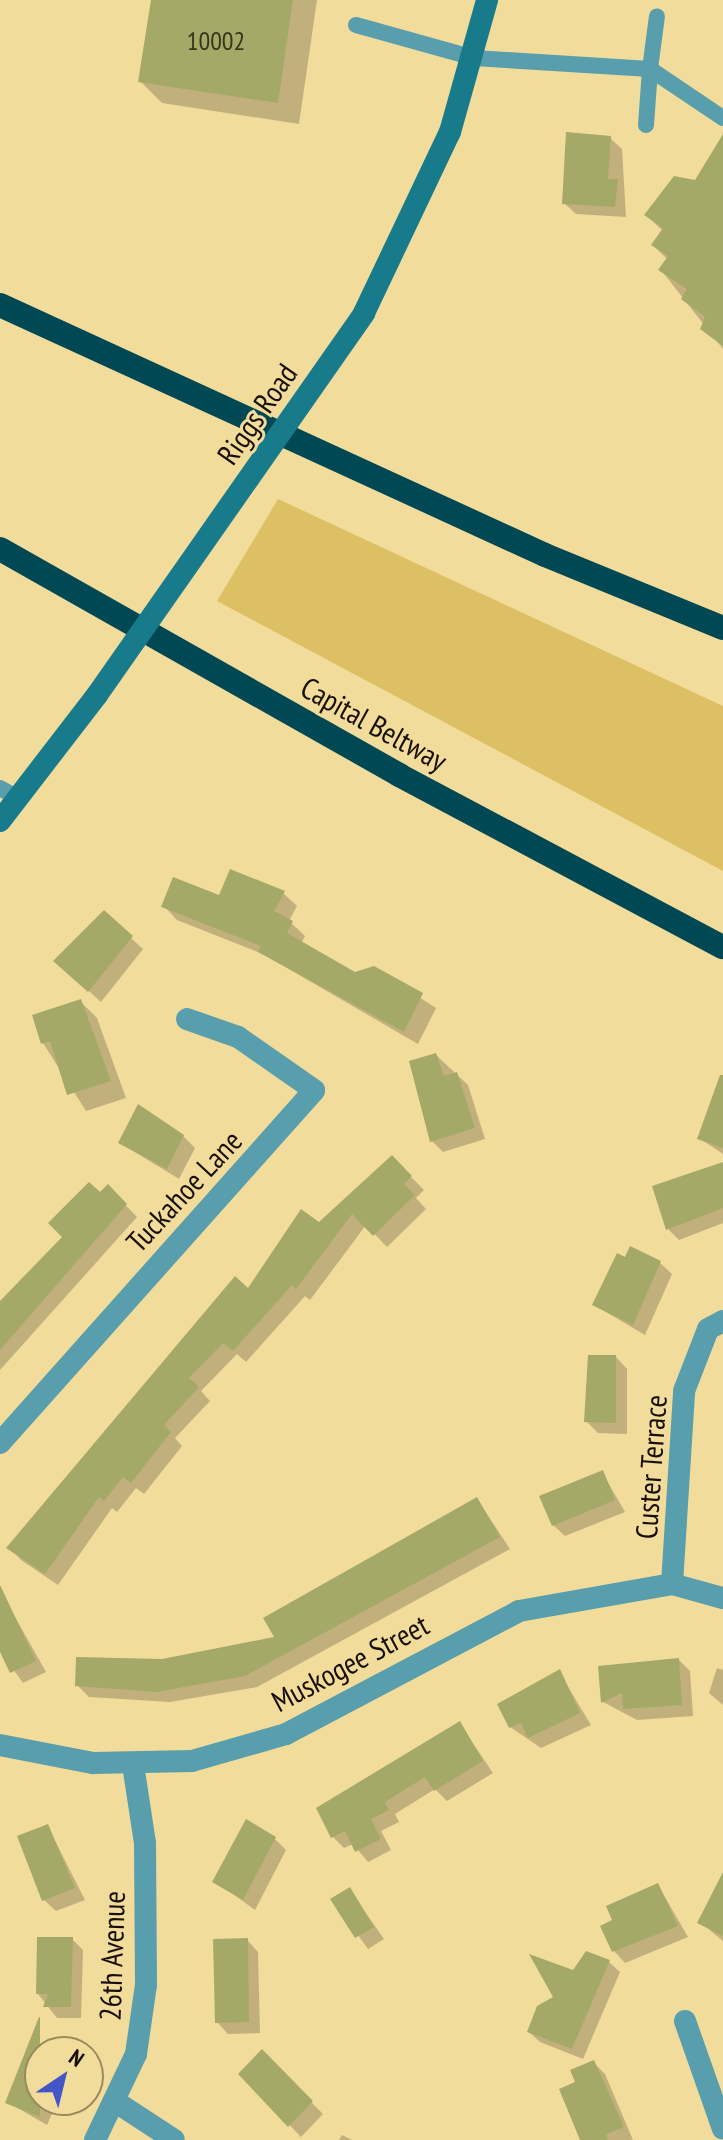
<!DOCTYPE html>
<style>
body{margin:0}
#map{position:relative;width:723px;height:2140px;overflow:hidden;background:#f2dc9b;font-family:"PT Sans Narrow",sans-serif}
div>[style]{position:absolute}
.green>*{inset:0;background:#dec064}
.shadow>*{inset:0;background:#0003}
.building>*{inset:0;background:#a4a968}
.service>*{height:16px;margin:-8px;padding:0 8px;transform-origin:8px;border-radius:8px;background:#599eac}
.minor>*{height:22px;margin:-11px;padding:0 11px;transform-origin:11px;border-radius:11px;background:#599eac}
.secondary>*{height:22px;margin:-11px;padding:0 11px;transform-origin:11px;border-radius:11px;background:#177b8b}
.motorway>*{height:24px;margin:-12px;padding:0 12px;transform-origin:12px;border-radius:12px;background:#004853}
.secondary-bridge>*{height:22px;margin:-11px;padding:0 11px;transform-origin:11px;border-radius:11px;background:#177b8b}
span{translate:-50% -50%;white-space:nowrap;text-align:center;line-height:1.15;-webkit-text-stroke:6px #f2dc9b;paint-order:stroke}
.number-label{font-size:26px;color:#3b361a}
.number-label span{-webkit-text-stroke-width:0}
.street-label{font-size:30px;color:#180f00}
.north{position:absolute;left:24px;top:2036px;width:80px;height:80px;box-sizing:border-box;background:#f2dc9b;border:2px solid #9b8a5d;border-radius:50%;rotate:35deg;font-size:22px;font-weight:700;line-height:32px;text-align:center;color:#180f00}
.north::after{content:'';display:block;margin:auto;width:28px;height:36px;background:#4355c9;clip-path:polygon(50% 0,100% 100%,50% 72%,0 100%)}
</style>
<div id="map">
<div class="green">
<i style="clip-path:polygon(278px 499px,723px 706px,723px 871px,217px 601px)"></i>
</div>
<div class="shadow">
<i style="clip-path:polygon(153px 0,317px 0,299px 124px,162px 103px,141px 82px)"></i>
<i style="clip-path:polygon(610px 138px,622px 149px,626px 217px,576px 214px,564px 203px)"></i>
<i style="clip-path:polygon(723px 152px,723px 349px,661px 270px,668px 260px,653px 245px,663px 231px,646px 215px,696px 182px)"></i>
<i style="clip-path:polygon(283px 893px,297px 906px,289px 921px,305px 936px,301px 944px,355px 975px,374px 968px,436px 1008px,418px 1044px,263px 954px,177px 920px,164px 906px)"></i>
<i style="clip-path:polygon(131px 938px,143px 949px,101px 1002px,68px 972px)"></i>
<i style="clip-path:polygon(80px 1001px,97px 1018px,126px 1098px,86px 1111px,43px 1043px)"></i>
<i style="clip-path:polygon(436px 1055px,468px 1085px,485px 1139px,443px 1152px,432px 1141px)"></i>
<i style="clip-path:polygon(723px 1113px,723px 1154px,699px 1138px)"></i>
<i style="clip-path:polygon(183px 1136px,195px 1148px,179px 1179px,120px 1143px)"></i>
<i style="clip-path:polygon(392px 1158px,424px 1190px,416px 1198px,426px 1209px,387px 1247px,366px 1225px,310px 1300px,305px 1296px,246px 1362px,237px 1354px,201px 1391px,210px 1401px,175px 1438px,182px 1446px,144px 1494px,136px 1488px,117px 1512px,112px 1508px,58px 1585px,21px 1560px,9px 1547px,249px 1291px)"></i>
<i style="clip-path:polygon(723px 1165px,723px 1223px,679px 1240px,668px 1229px)"></i>
<i style="clip-path:polygon(108px 1187px,137px 1217px,0 1370px,0 1312px)"></i>
<i style="clip-path:polygon(660px 1263px,672px 1274px,645px 1335px,594px 1305px)"></i>
<i style="clip-path:polygon(616px 1357px,627px 1369px,627px 1434px,598px 1433px,586px 1421px)"></i>
<i style="clip-path:polygon(602px 1472px,625px 1512px,565px 1536px,553px 1525px)"></i>
<i style="clip-path:polygon(477px 1499px,510px 1549px,257px 1687px,170px 1702px,89px 1697px,77px 1685px,277px 1638px)"></i>
<i style="clip-path:polygon(6px 1601px,46px 1672px,23px 1683px,0 1651px,0 1604px)"></i>
<i style="clip-path:polygon(679px 1660px,690px 1671px,693px 1716px,637px 1720px,603px 1702px,600px 1668px)"></i>
<i style="clip-path:polygon(717px 1668px,723px 1670px,723px 1705px,709px 1693px)"></i>
<i style="clip-path:polygon(559px 1672px,591px 1725px,541px 1748px,510px 1727px)"></i>
<i style="clip-path:polygon(460px 1724px,493px 1773px,447px 1801px,435px 1789px,395px 1814px,399px 1822px,381px 1831px,391px 1850px,368px 1862px,353px 1844px,344px 1848px,333px 1837px)"></i>
<i style="clip-path:polygon(48px 1827px,85px 1900px,56px 1911px,44px 1900px)"></i>
<i style="clip-path:polygon(275px 1839px,286px 1850px,255px 1910px,215px 1881px)"></i>
<i style="clip-path:polygon(658px 1885px,688px 1937px,625px 1963px,614px 1951px,615px 1921px)"></i>
<i style="clip-path:polygon(349px 1889px,384px 1939px,368px 1949px,333px 1900px)"></i>
<i style="clip-path:polygon(723px 1905px,723px 1941px,700px 1922px)"></i>
<i style="clip-path:polygon(72px 1939px,83px 1950px,81px 2018px,57px 2018px,38px 1994px)"></i>
<i style="clip-path:polygon(247px 1940px,258px 1952px,260px 2033px,228px 2034px,217px 2022px)"></i>
<i style="clip-path:polygon(609px 1962px,620px 1972px,583px 2059px,540px 2042px,529px 2032px,574px 1972px)"></i>
<i style="clip-path:polygon(31px 2041px,59px 2052px,40px 2052px,40px 2100px,58px 2100px,47px 2125px,7px 2102px)"></i>
<i style="clip-path:polygon(262px 2052px,323px 2114px,301px 2137px,241px 2074px)"></i>
<i style="clip-path:polygon(594px 2063px,605px 2074px,633px 2140px,582px 2140px)"></i>
<i style="clip-path:polygon(342px 2135px,352px 2140px,339px 2140px)"></i>
</div>
<div class="building">
<i style="clip-path:polygon(151px 0,293px 0,278px 103px,138px 82px)"></i>
<i style="clip-path:polygon(566px 132px,611px 136px,608px 179px,618px 179px,615px 207px,562px 204px)"></i>
<i style="clip-path:polygon(723px 134px,723px 346px,700px 329px,705px 317px,681px 299px,687px 289px,658px 270px,668px 256px,651px 245px,663px 228px,644px 215px,674px 176px,695px 180px)"></i>
<i style="clip-path:polygon(230px 869px,285px 891px,274px 911px,293px 921px,287px 933px,355px 972px,374px 966px,423px 993px,404px 1032px,258px 952px,261px 946px,161px 907px,173px 877px,219px 895px)"></i>
<i style="clip-path:polygon(104px 910px,133px 936px,88px 992px,53px 961px)"></i>
<i style="clip-path:polygon(81px 999px,111px 1081px,67px 1095px,50px 1041px,41px 1044px,32px 1015px)"></i>
<i style="clip-path:polygon(436px 1053px,444px 1076px,457px 1072px,475px 1128px,430px 1142px,409px 1061px)"></i>
<i style="clip-path:polygon(720px 1075px,723px 1075px,723px 1148px,697px 1139px)"></i>
<i style="clip-path:polygon(138px 1104px,184px 1135px,167px 1169px,118px 1143px)"></i>
<i style="clip-path:polygon(392px 1155px,412px 1176px,404px 1184px,415px 1195px,373px 1236px,352px 1214px,296px 1289px,292px 1285px,233px 1351px,223px 1343px,189px 1378px,199px 1387px,164px 1425px,171px 1432px,131px 1483px,123px 1477px,104px 1501px,99px 1497px,45px 1574px,6px 1548px,235px 1276px,248px 1288px,301px 1209px,319px 1222px)"></i>
<i style="clip-path:polygon(723px 1162px,723px 1208px,666px 1230px,652px 1186px)"></i>
<i style="clip-path:polygon(89px 1182px,100px 1192px,108px 1184px,127px 1204px,0 1350px,0 1301px,62px 1237px,48px 1223px)"></i>
<i style="clip-path:polygon(630px 1246px,661px 1261px,633px 1325px,592px 1305px,617px 1253px,625px 1257px)"></i>
<i style="clip-path:polygon(588px 1355px,616px 1355px,616px 1423px,584px 1422px)"></i>
<i style="clip-path:polygon(603px 1470px,615px 1500px,552px 1526px,539px 1496px)"></i>
<i style="clip-path:polygon(477px 1497px,500px 1537px,245px 1676px,157px 1692px,75px 1686px,76px 1657px,162px 1659px,274px 1637px,263px 1618px)"></i>
<i style="clip-path:polygon(0 1585px,36px 1661px,10px 1673px,0 1652px)"></i>
<i style="clip-path:polygon(679px 1658px,682px 1705px,623px 1709px,622px 1693px,601px 1703px,598px 1666px)"></i>
<i style="clip-path:polygon(560px 1669px,580px 1713px,528px 1738px,521px 1723px,509px 1728px,497px 1704px)"></i>
<i style="clip-path:polygon(460px 1721px,483px 1761px,434px 1791px,425px 1777px,385px 1802px,389px 1810px,371px 1819px,381px 1839px,355px 1852px,345px 1831px,331px 1838px,316px 1808px)"></i>
<i style="clip-path:polygon(246px 1819px,276px 1837px,243px 1900px,212px 1882px)"></i>
<i style="clip-path:polygon(48px 1824px,75px 1888px,42px 1901px,17px 1836px)"></i>
<i style="clip-path:polygon(723px 1872px,723px 1936px,697px 1923px)"></i>
<i style="clip-path:polygon(658px 1883px,678px 1926px,612px 1952px,600px 1926px,612px 1920px,606px 1906px)"></i>
<i style="clip-path:polygon(350px 1887px,374px 1927px,355px 1938px,330px 1899px)"></i>
<i style="clip-path:polygon(37px 1937px,73px 1937px,71px 2007px,43px 2007px,48px 1994px,36px 1994px)"></i>
<i style="clip-path:polygon(248px 1938px,249px 2022px,215px 2023px,213px 1939px)"></i>
<i style="clip-path:polygon(586px 1951px,610px 1960px,572px 2049px,527px 2032px,537px 2006px,553px 1997px,529px 1954px,573px 1970px)"></i>
<i style="clip-path:polygon(39px 2017px,40px 2017px,40px 2117px,5px 2103px)"></i>
<i style="clip-path:polygon(262px 2049px,313px 2101px,288px 2127px,238px 2074px)"></i>
<i style="clip-path:polygon(594px 2060px,624px 2127px,606px 2134px,608px 2140px,580px 2140px,559px 2089px,575px 2082px,570px 2070px)"></i>
</div>
<div class="service">
<i style="left:356px;top:25px;width:123px;rotate:15.6deg"></i>
<i style="left:474px;top:58px;width:176px;rotate:3.6deg"></i>
<i style="left:650px;top:69px;width:53px;rotate:-82.5deg"></i>
<i style="left:646px;top:125px;width:56px;rotate:-85.9deg"></i>
<i style="left:650px;top:69px;width:88px;rotate:33.9deg"></i>
<i style="left:0;top:788px;width:21px;rotate:29deg"></i>
</div>
<div class="minor">
<i style="left:0;top:1443px;width:472px;rotate:-48.3deg"></i>
<i style="left:314px;top:1090px;width:93px;rotate:-145.1deg"></i>
<i style="left:238px;top:1037px;width:54px;rotate:-160.6deg"></i>
<i style="left:672px;top:1584px;width:193px;rotate:-86.4deg"></i>
<i style="left:684px;top:1391px;width:66px;rotate:-68.8deg"></i>
<i style="left:708px;top:1329px;width:17px;rotate:-28deg"></i>
<i style="left:0;top:1745px;width:95px;rotate:11deg"></i>
<i style="left:93px;top:1763px;width:99px;rotate:-1.2deg"></i>
<i style="left:192px;top:1761px;width:98px;rotate:-16deg"></i>
<i style="left:286px;top:1734px;width:263px;rotate:-27.8deg"></i>
<i style="left:519px;top:1611px;width:155px;rotate:-10deg"></i>
<i style="left:672px;top:1584px;width:53px;rotate:15.4deg"></i>
<i style="left:685px;top:2021px;width:114px;rotate:70.6deg"></i>
<i style="left:116px;top:2102px;width:69px;rotate:33.2deg"></i>
<i style="left:95px;top:2140px;width:95px;rotate:-64.5deg"></i>
<i style="left:136px;top:2054px;width:70px;rotate:-81.8deg"></i>
<i style="left:146px;top:1985px;width:142px;rotate:-90.4deg"></i>
<i style="left:145px;top:1843px;width:79px;rotate:-98.7deg"></i>
</div>
<div class="secondary">
<i style="left:364px;top:313px;width:200px;rotate:-64.6deg"></i>
<i style="left:450px;top:132px;width:137px;rotate:-74.3deg"></i>
<i style="left:0;top:821px;width:159px;rotate:-52.4deg"></i>
</div>
<div class="motorway">
<i style="left:0;top:305px;width:600px;rotate:24.64deg"></i>
<i style="left:545px;top:555px;width:192px;rotate:22.3deg"></i>
<i style="left:0;top:549px;width:459px;rotate:29.5deg"></i>
<i style="left:399px;top:775px;width:367px;rotate:28deg"></i>
</div>
<div class="secondary-bridge">
<i style="left:97px;top:695px;width:466px;rotate:-55deg"></i>
</div>
<div class="number-label">
<span style="left:216px;top:41px">10002</span>
</div>
<div class="street-label">
<span style="left:257px;top:414px;rotate:-55deg">Riggs Road</span>
<span style="left:374px;top:724px;rotate:29deg">Capital Beltway</span>
<span style="left:184px;top:1191px;rotate:-47deg">Tuckahoe Lane</span>
<span style="left:651px;top:1467px;rotate:-86deg">Custer Terrace</span>
<span style="left:350px;top:1663px;rotate:-28deg">Muskogee Street</span>
<span style="left:112px;top:1956px;rotate:-88deg">26th Avenue</span>
</div>
<div class="north">N</div>
</div>
